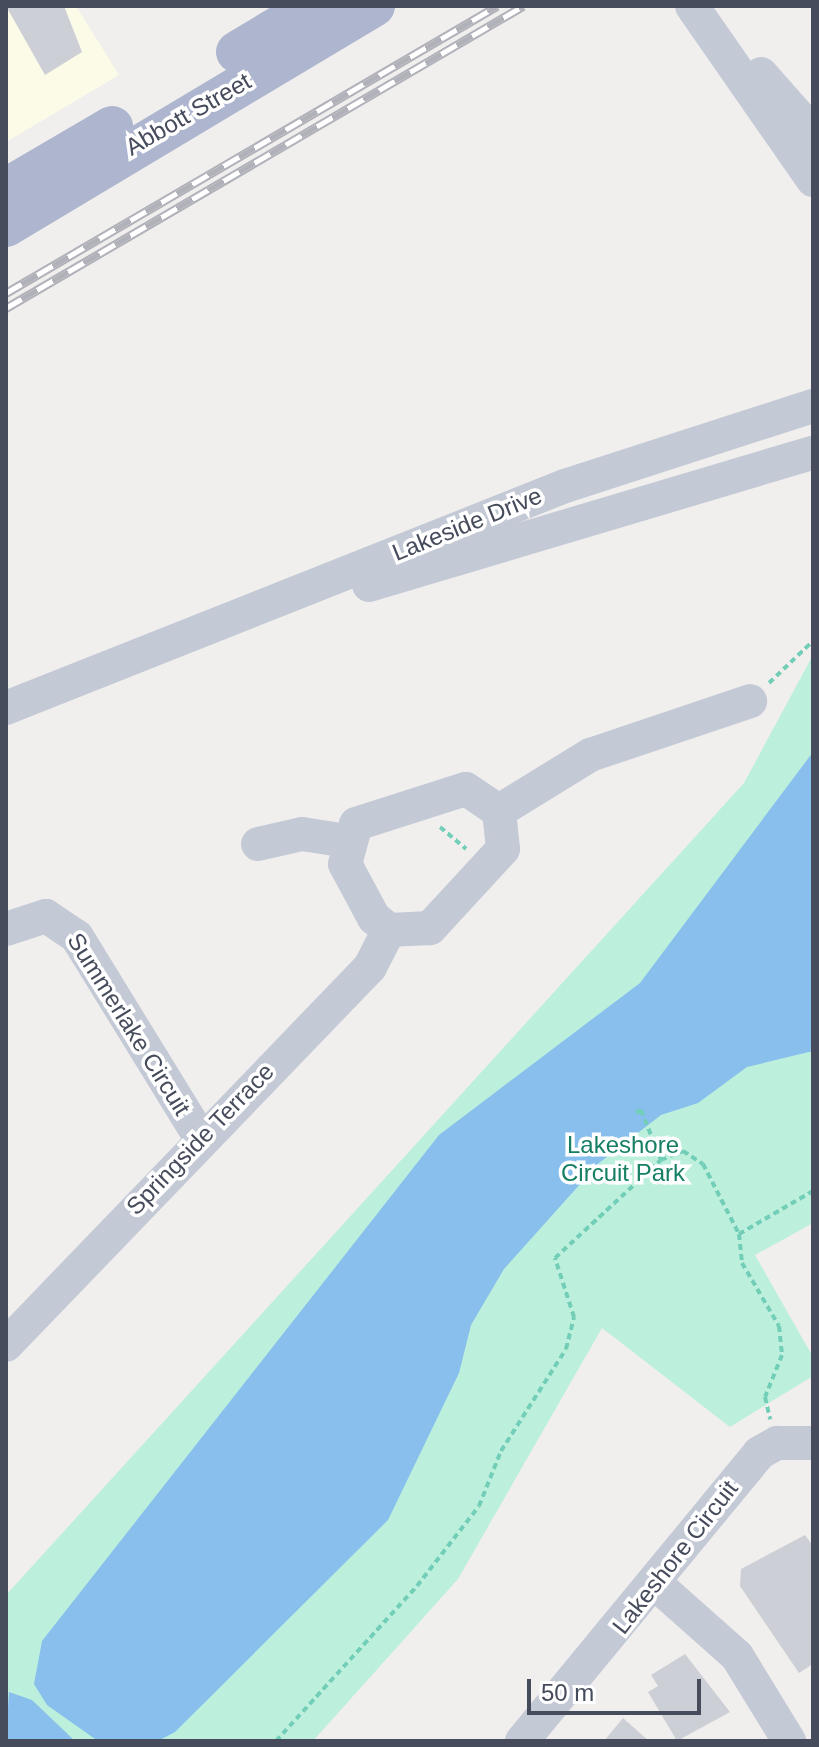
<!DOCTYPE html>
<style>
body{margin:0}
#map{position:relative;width:819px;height:1747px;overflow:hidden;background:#f1efee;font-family:Helvetica,sans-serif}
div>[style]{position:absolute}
.commercial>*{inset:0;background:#fcfbe7}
.green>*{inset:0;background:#bcefdc}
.water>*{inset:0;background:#88bfed}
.building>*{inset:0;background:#cdcfd6}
.path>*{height:4px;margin-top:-2px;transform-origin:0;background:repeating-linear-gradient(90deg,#73ceb7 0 6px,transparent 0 10px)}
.minor>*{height:34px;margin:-17px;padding:0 17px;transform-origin:17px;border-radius:17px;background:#c4c9d6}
.major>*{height:42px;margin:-21px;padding:0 21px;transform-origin:21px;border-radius:21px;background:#adb6ce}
.rail>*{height:9px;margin-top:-4.5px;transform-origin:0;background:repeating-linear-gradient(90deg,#fff 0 18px,#b0b1b9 0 36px);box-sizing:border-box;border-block:2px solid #b0b1b9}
span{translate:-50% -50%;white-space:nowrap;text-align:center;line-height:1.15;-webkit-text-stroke:7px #fff;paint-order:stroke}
.street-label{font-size:24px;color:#464c5c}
.park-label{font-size:24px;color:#157f64}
.frame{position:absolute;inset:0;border:8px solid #464c5c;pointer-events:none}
.scale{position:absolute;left:527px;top:1679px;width:174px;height:36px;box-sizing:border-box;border:4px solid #464c5c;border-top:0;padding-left:10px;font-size:24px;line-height:28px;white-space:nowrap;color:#464c5c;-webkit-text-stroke:6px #fff;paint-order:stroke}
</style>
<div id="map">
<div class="commercial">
<i style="clip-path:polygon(6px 6px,76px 6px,119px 75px,6px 142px)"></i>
</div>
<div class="green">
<i style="clip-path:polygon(813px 655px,813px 1223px,755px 1255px,813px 1357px,813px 1376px,730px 1427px,602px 1328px,458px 1579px,313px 1741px,6px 1741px,6px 1595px,744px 783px)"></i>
</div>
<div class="water">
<i style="clip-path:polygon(813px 752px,813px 1051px,747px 1067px,698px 1103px,661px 1115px,599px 1163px,504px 1269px,471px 1325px,459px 1373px,388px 1520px,175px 1732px,158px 1741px,98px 1741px,47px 1705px,34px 1684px,42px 1641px,439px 1135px,640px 983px)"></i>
<i style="clip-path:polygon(9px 1692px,32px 1700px,75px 1741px,6px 1741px)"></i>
</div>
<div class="building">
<i style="clip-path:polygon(6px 6px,64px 6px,82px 52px,45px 75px)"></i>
<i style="clip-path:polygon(805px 1535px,813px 1546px,813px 1664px,799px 1673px,740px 1586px,741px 1569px)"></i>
<i style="clip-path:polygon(685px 1654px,730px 1712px,677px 1741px,648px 1692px,658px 1686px,651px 1675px)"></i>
<i style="clip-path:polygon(623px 1718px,649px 1741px,604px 1741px)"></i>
</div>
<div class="path">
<i style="left:769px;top:683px;width:61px;rotate:-43.7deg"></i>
<i style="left:440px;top:827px;width:34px;rotate:40deg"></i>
<i style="left:636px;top:1113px;width:6px;rotate:-31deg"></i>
<i style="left:641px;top:1110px;width:54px;rotate:68.2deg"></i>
<i style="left:739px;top:1234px;width:86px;rotate:-30.2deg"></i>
<i style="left:276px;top:1741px;width:210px;rotate:-47.7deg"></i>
<i style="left:417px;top:1586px;width:101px;rotate:-52.2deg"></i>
<i style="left:479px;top:1506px;width:59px;rotate:-68.2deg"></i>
<i style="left:501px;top:1451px;width:121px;rotate:-57.5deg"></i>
<i style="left:566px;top:1349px;width:33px;rotate:-76deg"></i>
<i style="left:574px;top:1317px;width:62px;rotate:-107.9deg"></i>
<i style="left:555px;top:1258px;width:144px;rotate:-42.8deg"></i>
<i style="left:661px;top:1160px;width:24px;rotate:-22deg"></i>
<i style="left:683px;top:1151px;width:24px;rotate:33deg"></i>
<i style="left:703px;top:1164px;width:79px;rotate:62.8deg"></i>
<i style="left:739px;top:1234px;width:29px;rotate:84deg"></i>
<i style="left:742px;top:1263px;width:73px;rotate:59.6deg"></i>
<i style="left:779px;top:1326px;width:29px;rotate:84deg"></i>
<i style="left:782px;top:1355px;width:45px;rotate:112deg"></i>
<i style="left:765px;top:1397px;width:23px;rotate:77deg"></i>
</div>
<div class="minor">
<i style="left:692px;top:6px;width:212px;rotate:55.2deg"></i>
<i style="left:761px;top:74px;width:79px;rotate:48.6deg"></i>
<i style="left:369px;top:585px;width:463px;rotate:-16.6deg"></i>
<i style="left:6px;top:708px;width:601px;rotate:-21.66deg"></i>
<i style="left:565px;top:486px;width:261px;rotate:-17.9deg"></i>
<i style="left:466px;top:789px;width:40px;rotate:34deg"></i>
<i style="left:499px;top:811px;width:38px;rotate:84deg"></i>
<i style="left:503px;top:849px;width:108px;rotate:132.7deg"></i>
<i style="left:430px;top:928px;width:41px;rotate:177.2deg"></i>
<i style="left:389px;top:930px;width:19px;rotate:-141deg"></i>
<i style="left:374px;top:918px;width:61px;rotate:-118.2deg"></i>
<i style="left:345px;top:864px;width:41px;rotate:-74.6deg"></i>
<i style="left:356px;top:824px;width:115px;rotate:-17.7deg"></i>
<i style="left:499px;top:811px;width:107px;rotate:-31.6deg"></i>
<i style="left:590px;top:755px;width:169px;rotate:-18.6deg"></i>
<i style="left:258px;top:844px;width:45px;rotate:-12.8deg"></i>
<i style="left:302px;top:834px;width:46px;rotate:8.8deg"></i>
<i style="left:6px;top:929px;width:42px;rotate:-18deg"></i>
<i style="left:46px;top:916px;width:37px;rotate:34deg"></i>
<i style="left:77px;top:937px;width:235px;rotate:58.4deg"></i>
<i style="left:6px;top:1345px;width:525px;rotate:-46.08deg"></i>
<i style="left:370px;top:967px;width:42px;rotate:-62.8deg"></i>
<i style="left:657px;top:1585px;width:107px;rotate:41.6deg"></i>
<i style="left:737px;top:1656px;width:100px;rotate:58.5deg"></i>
<i style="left:522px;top:1741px;width:373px;rotate:-50.5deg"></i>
<i style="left:759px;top:1453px;width:21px;rotate:-29deg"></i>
<i style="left:777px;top:1443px;width:36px"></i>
</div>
<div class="major">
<i style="left:237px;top:52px;width:90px;rotate:-30.9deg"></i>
<i style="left:6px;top:189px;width:123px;rotate:-30.3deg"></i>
<i style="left:6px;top:226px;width:429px;rotate:-30.9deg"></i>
</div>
<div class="rail">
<i style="left:6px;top:293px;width:569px;rotate:-30.31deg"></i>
<i style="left:6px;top:308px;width:599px;rotate:-30.29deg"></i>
</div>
<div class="street-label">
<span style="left:188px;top:114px;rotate:-30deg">Abbott Street</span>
<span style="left:467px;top:524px;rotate:-22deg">Lakeside Drive</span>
<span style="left:129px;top:1024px;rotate:58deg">Summerlake Circuit</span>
<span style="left:200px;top:1139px;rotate:-46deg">Springside Terrace</span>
<span style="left:675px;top:1557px;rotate:-52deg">Lakeshore Circuit</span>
</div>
<div class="park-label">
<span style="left:623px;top:1159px">Lakeshore<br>Circuit Park</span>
</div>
<div class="frame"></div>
<div class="scale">50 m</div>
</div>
